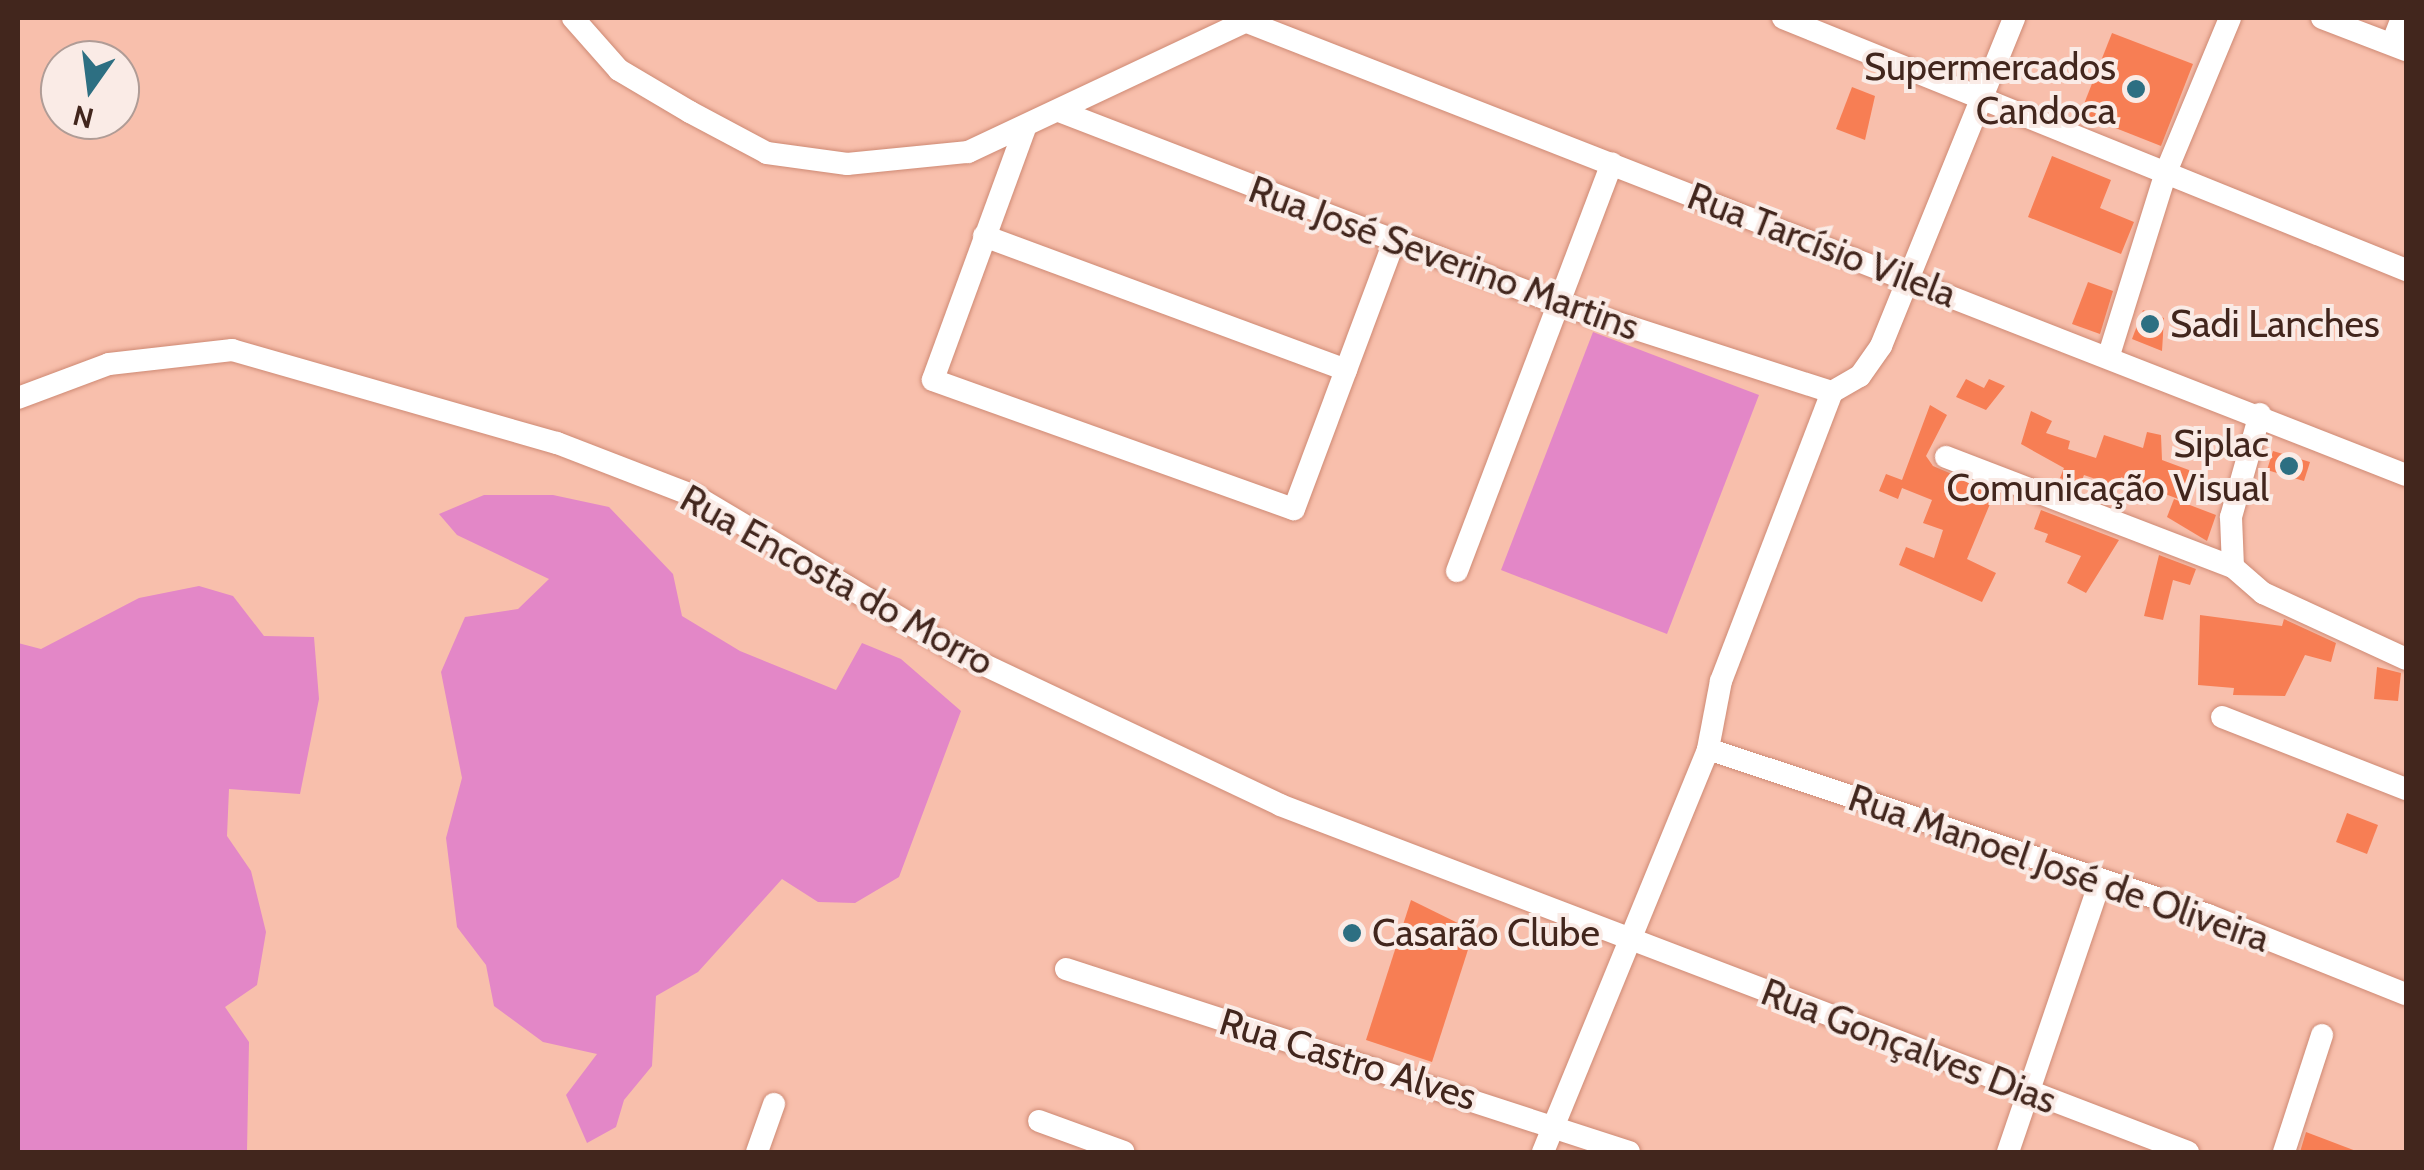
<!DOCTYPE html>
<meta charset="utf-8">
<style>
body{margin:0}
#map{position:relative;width:2424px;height:1170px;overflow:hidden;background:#f8bfac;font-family:Cabin,sans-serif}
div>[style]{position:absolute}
.green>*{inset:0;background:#e387c7}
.building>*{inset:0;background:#f77e54}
.roads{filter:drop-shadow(0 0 2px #ce8a74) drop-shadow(0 0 2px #ce8a74)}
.minor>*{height:22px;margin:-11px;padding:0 11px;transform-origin:11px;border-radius:11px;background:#fff}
.dots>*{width:28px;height:28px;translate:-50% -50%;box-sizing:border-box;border:5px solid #faebe6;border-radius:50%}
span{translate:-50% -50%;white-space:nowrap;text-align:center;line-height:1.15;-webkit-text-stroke:8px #faebe6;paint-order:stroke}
.poi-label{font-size:38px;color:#42261d}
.right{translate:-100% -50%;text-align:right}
.left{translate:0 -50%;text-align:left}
.street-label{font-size:38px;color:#42261d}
.frame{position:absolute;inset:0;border:20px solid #42261d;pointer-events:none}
.north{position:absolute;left:40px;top:40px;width:100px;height:100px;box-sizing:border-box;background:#faebe6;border:2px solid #b09c96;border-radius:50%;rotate:194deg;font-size:28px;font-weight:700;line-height:40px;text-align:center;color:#42261d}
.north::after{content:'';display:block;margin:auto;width:35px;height:45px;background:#2d6f82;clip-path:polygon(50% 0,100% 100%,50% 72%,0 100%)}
</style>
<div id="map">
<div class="green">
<i style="clip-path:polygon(1593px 332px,1759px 395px,1667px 634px,1501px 570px)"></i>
<i style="clip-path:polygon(484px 495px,553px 495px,609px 507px,673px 574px,682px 616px,740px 651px,836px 690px,862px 643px,901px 659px,961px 711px,899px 877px,855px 903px,818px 902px,782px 879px,698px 972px,656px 996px,652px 1066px,624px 1100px,616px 1127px,587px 1143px,566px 1095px,597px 1054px,543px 1042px,494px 1006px,486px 965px,457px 927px,446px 838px,462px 778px,441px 672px,465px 617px,518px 609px,549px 579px,457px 535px,439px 514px)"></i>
<i style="clip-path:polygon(199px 586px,233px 596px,264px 636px,314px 637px,319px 699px,300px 794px,229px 789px,227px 836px,251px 871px,266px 932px,257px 985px,225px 1007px,249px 1042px,247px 1152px,18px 1152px,18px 643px,41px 649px,139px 598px)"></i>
</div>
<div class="building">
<i style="clip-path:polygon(2112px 33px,2193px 64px,2161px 146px,2080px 114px)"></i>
<i style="clip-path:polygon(1852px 87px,1875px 96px,1865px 140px,1836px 129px)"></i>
<i style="clip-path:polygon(2052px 156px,2111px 180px,2100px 208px,2134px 222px,2121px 254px,2028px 217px)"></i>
<i style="clip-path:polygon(2088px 282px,2113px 291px,2100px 334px,2072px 324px)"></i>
<i style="clip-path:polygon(2143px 310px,2164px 318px,2162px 351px,2132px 339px)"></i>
<i style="clip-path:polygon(1966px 379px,1984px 388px,1989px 379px,2005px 386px,1986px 410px,1956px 397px)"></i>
<i style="clip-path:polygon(1930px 405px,1947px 415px,1926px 456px,1933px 466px,1995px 492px,1967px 559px,1996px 573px,1982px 602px,1899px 565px,1906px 547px,1934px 558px,1943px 530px,1923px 523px,1932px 500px,1902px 488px,1898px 499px,1879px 491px,1886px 474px,1902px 480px)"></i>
<i style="clip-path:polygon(2031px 411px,2052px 421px,2046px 433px,2070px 441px,2068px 449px,2096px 458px,2104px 435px,2143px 448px,2147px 432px,2161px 435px,2162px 460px,2197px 473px,2186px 502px,2121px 477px,2118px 487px,2084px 475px,2080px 485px,2060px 478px,2064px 468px,2021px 444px)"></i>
<i style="clip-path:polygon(2273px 451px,2310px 462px,2304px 481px,2267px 470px)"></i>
<i style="clip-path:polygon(2174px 499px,2216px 515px,2207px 541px,2167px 517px)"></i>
<i style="clip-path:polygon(2041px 510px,2119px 540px,2086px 593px,2067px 583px,2081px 556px,2045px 542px,2048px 534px,2034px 529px)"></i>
<i style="clip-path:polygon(2159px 555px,2196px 569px,2190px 585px,2173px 580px,2163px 620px,2144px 616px)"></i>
<i style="clip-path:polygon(2200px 615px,2282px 626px,2284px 619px,2336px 643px,2331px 662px,2305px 655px,2285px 696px,2233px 695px,2234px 688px,2198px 685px)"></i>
<i style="clip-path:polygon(2377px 667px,2401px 673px,2398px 701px,2374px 699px)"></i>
<i style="clip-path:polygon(2347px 813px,2378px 825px,2367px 854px,2336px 842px)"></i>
<i style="clip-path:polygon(1411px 900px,1474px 931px,1432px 1062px,1366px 1040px)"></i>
<i style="clip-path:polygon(2306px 1132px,2356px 1151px,2356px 1152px,2300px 1152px)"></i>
</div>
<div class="roads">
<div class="minor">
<i style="left:573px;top:18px;width:69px;rotate:48.5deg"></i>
<i style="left:619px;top:70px;width:82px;rotate:30.6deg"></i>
<i style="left:690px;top:112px;width:87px;rotate:28deg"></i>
<i style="left:767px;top:153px;width:81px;rotate:7.8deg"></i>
<i style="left:847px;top:164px;width:122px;rotate:-5.7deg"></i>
<i style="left:968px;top:152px;width:308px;rotate:-25.2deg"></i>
<i style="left:1237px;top:18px;width:1255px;rotate:21.35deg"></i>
<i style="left:1783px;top:18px;width:672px;rotate:22.02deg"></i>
<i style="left:2322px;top:18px;width:90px;rotate:20.9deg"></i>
<i style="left:2392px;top:44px;width:28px;rotate:-69deg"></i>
<i style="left:1059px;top:111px;width:539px;rotate:21.09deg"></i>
<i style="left:1562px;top:305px;width:284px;rotate:17.9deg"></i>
<i style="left:1025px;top:128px;width:268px;rotate:110.1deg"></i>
<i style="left:933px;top:380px;width:383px;rotate:19.7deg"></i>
<i style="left:1294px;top:509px;width:285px;rotate:-69.5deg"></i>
<i style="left:984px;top:236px;width:386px;rotate:20.3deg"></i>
<i style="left:2109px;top:355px;width:192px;rotate:-72.7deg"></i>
<i style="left:2166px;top:172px;width:167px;rotate:-67.4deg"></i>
<i style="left:1832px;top:392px;width:32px;rotate:-30deg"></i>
<i style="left:1860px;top:376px;width:37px;rotate:-55deg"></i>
<i style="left:1881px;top:346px;width:354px;rotate:-67.9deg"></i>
<i style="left:18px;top:398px;width:97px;rotate:-20.5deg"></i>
<i style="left:109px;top:364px;width:124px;rotate:-6.5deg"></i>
<i style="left:232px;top:350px;width:338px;rotate:16deg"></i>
<i style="left:557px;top:443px;width:150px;rotate:21.1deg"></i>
<i style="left:697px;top:497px;width:305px;rotate:30.8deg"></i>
<i style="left:959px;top:653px;width:355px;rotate:25.3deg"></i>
<i style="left:1280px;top:805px;width:972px;rotate:20.91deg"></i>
<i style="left:1946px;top:457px;width:307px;rotate:21deg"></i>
<i style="left:2233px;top:567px;width:40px;rotate:41deg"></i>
<i style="left:2263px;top:593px;width:157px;rotate:24.8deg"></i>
<i style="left:2233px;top:567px;width:50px;rotate:-92.3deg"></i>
<i style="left:2231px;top:517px;width:107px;rotate:-74.3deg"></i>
<i style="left:1457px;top:571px;width:436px;rotate:-69.2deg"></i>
<i style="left:2222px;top:717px;width:198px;rotate:21.4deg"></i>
<i style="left:1708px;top:749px;width:527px;rotate:18.37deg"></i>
<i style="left:2208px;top:915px;width:213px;rotate:21.8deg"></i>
<i style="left:1066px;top:969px;width:592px;rotate:18.01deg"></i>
<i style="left:1039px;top:1121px;width:90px;rotate:20deg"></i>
<i style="left:757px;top:1152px;width:51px;rotate:-70.5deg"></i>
<i style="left:1543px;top:1152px;width:435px;rotate:-67.7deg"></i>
<i style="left:1708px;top:749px;width:69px;rotate:-79.2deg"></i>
<i style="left:1721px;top:681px;width:310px;rotate:-69deg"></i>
<i style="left:2008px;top:1152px;width:283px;rotate:-71.2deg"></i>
<i style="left:2284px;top:1152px;width:123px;rotate:-72deg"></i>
</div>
</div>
<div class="dots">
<i style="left:2136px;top:89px;background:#2d6f82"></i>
<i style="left:2150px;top:324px;background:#2d6f82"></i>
<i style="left:2289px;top:466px;background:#2d6f82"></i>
<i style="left:1352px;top:933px;background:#2d6f82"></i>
</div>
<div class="poi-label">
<span class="right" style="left:2116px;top:89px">Supermercados<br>Candoca</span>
<span class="left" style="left:2170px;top:324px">Sadi Lanches</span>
<span class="right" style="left:2269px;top:466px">Siplac<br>Comunicação Visual</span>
<span class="left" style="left:1372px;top:933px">Casarão Clube</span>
</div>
<div class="street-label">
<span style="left:1822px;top:245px;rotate:21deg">Rua Tarcísio Vilela</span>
<span style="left:1444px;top:258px;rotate:20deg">Rua José Severino Martins</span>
<span style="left:837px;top:580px;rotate:29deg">Rua Encosta do Morro</span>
<span style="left:2059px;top:868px;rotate:19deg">Rua Manoel José de Oliveira</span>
<span style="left:1909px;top:1046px;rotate:21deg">Rua Gonçalves Dias</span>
<span style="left:1348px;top:1059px;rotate:17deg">Rua Castro Alves</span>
</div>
<div class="frame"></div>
<div class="north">N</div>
</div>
